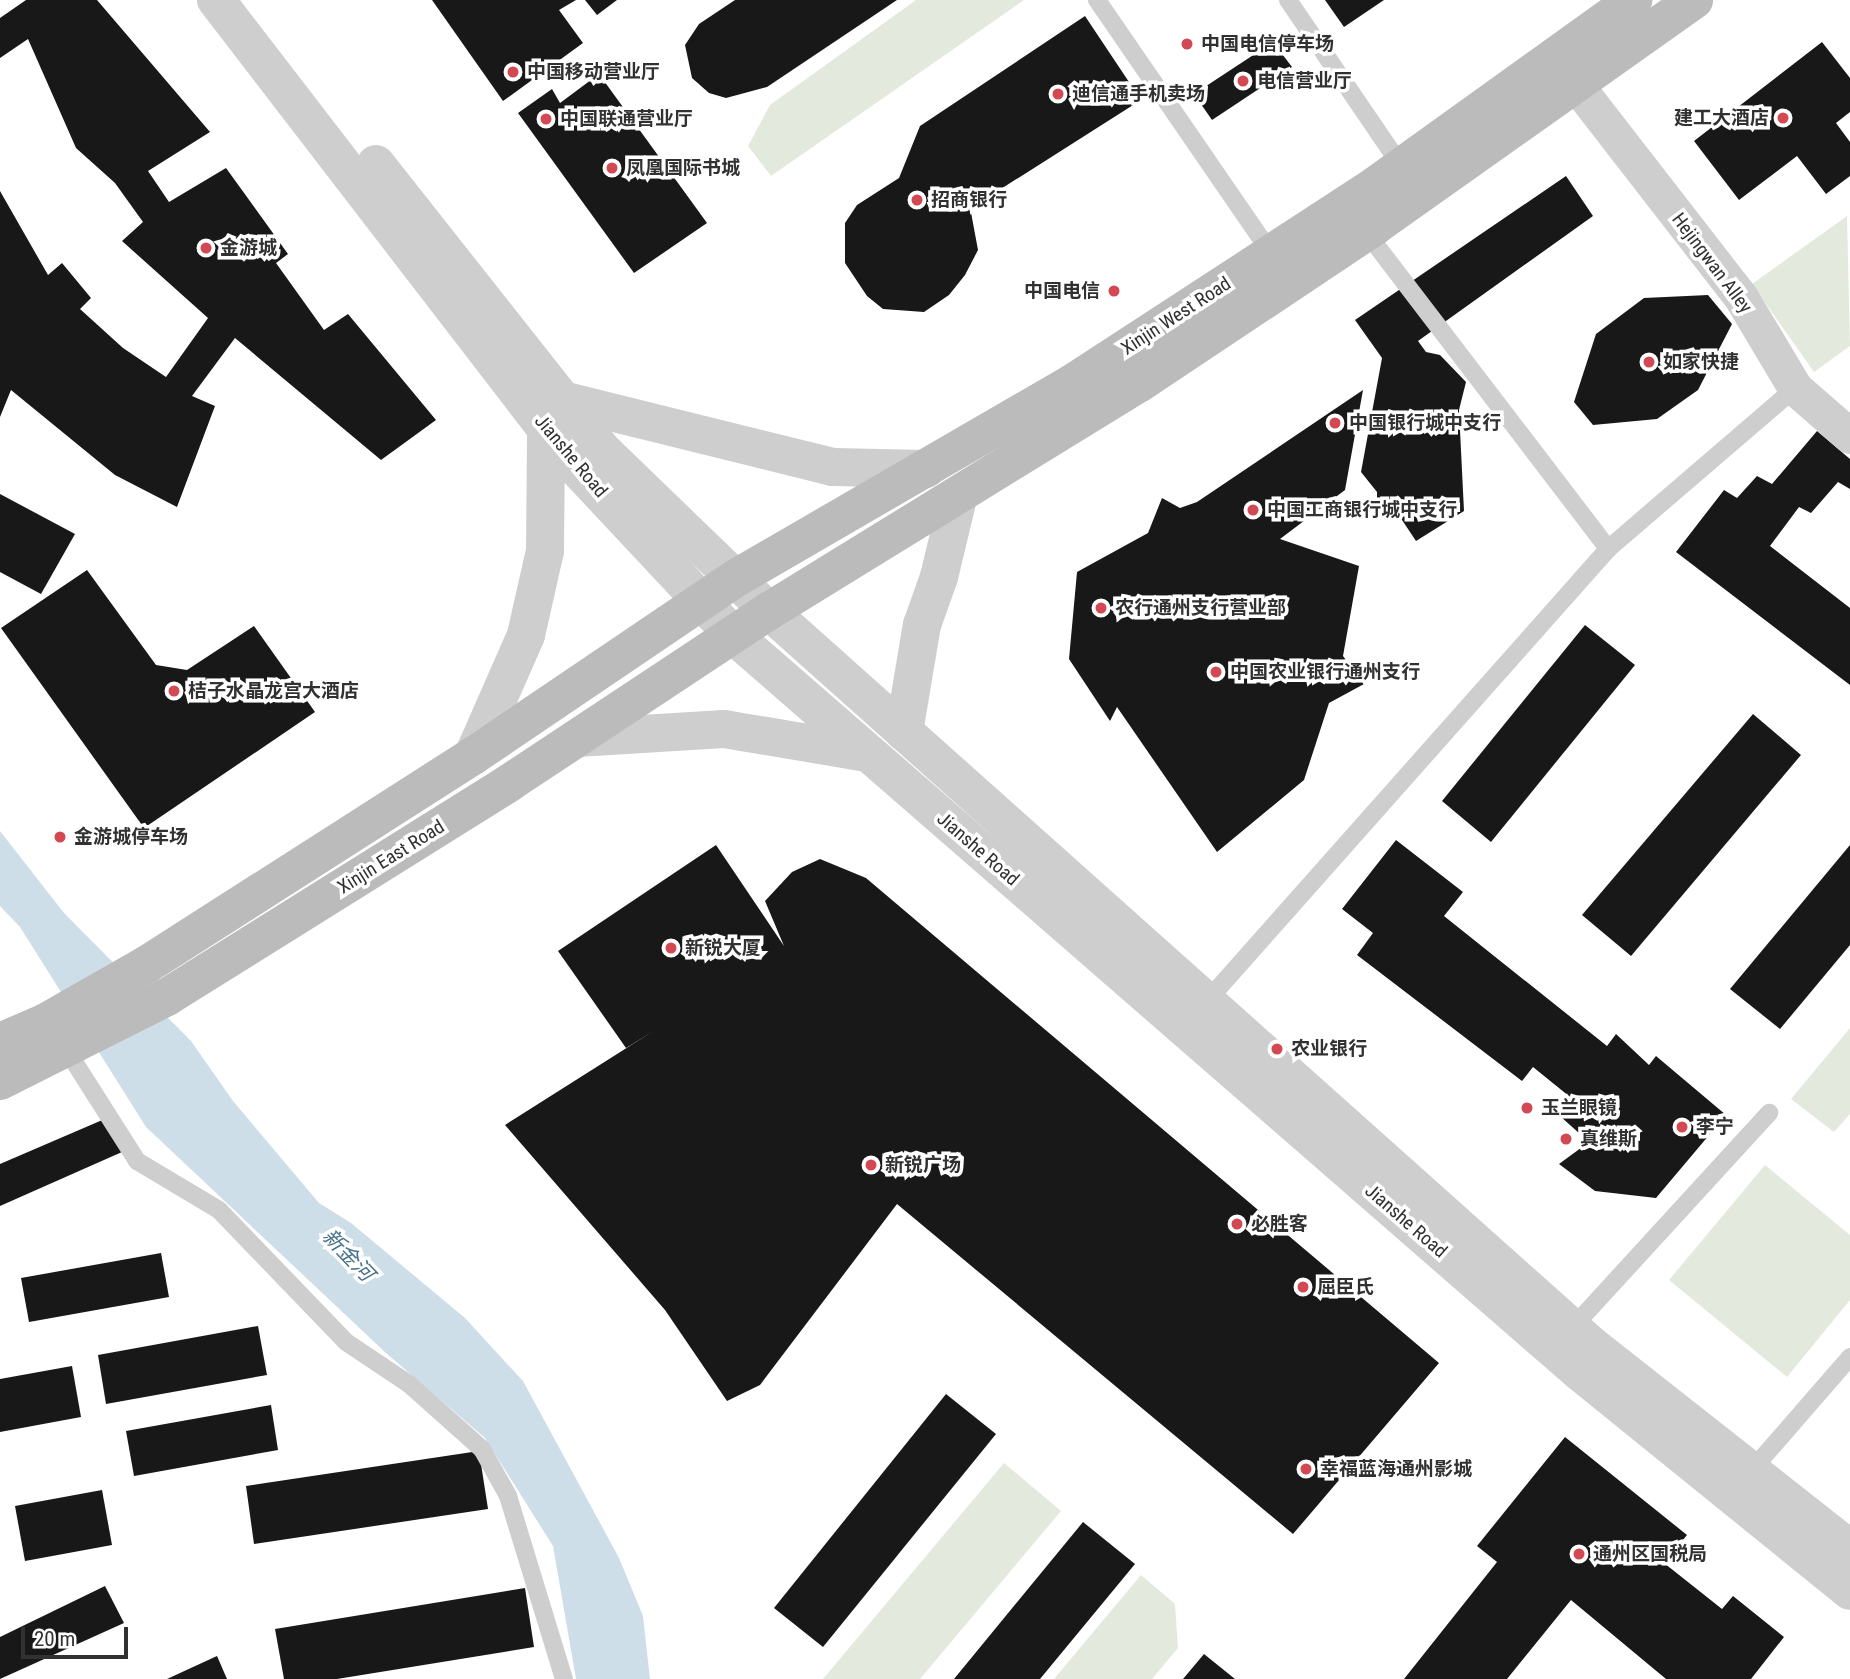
<!DOCTYPE html>
<meta charset="utf-8">
<style>
body{margin:0}
#map{position:relative;width:1850px;height:1679px;overflow:hidden;background:#fff;font-family:"Roboto Condensed","Noto Sans SC",sans-serif}
div>[style]{position:absolute}
.green>*{inset:0;background:#e4e9de}
.water>*{inset:0;background:#cddee8}
.building>*{inset:0;background:#181818}
.service>*{height:18px;margin:-9px;padding:0 9px;transform-origin:9px;border-radius:9px;background:#cecece}
.minor>*{height:35px;margin:-17.5px;padding:0 17.5px;transform-origin:17.5px;border-radius:17.5px;background:#cecece}
.tertiary>*{height:38px;margin:-19px;padding:0 19px;transform-origin:19px;border-radius:19px;background:#cecece}
.secondary>*{height:38px;margin:-19px;padding:0 19px;transform-origin:19px;border-radius:19px;background:#bbb}
.dots>*{width:19px;height:19px;translate:-50% -50%;box-sizing:border-box;border:4px solid #fff;border-radius:50%}
span{translate:-50% -50%;white-space:nowrap;text-align:center;line-height:1.15;-webkit-text-stroke:7px #fff;paint-order:stroke}
.poi-label{font-size:19px;color:#313131;font-weight:700}
.left{translate:0 -50%;text-align:left}
.right{translate:-100% -50%;text-align:right}
.street-label{font-size:19px;color:#313131}
.water-label{font-size:21px;color:#47718b;font-style:italic}
.scale{position:absolute;left:21px;top:1627px;width:107px;height:32px;box-sizing:border-box;border:4px solid #313131;border-top:0;padding-left:9px;font-size:21px;line-height:24px;white-space:nowrap;color:#313131;-webkit-text-stroke:5px #fff;paint-order:stroke}
</style>
<div id="map">
<div class="green">
<i style="clip-path:polygon(916px 0,1024px 0,771px 176px,748px 146px,770px 105px)"></i>
<i style="clip-path:polygon(1847px 216px,1850px 346px,1814px 372px,1752px 284px)"></i>
<i style="clip-path:polygon(1850px 1028px,1850px 1114px,1834px 1132px,1791px 1099px)"></i>
<i style="clip-path:polygon(1765px 1165px,1850px 1235px,1850px 1300px,1787px 1377px,1669px 1280px)"></i>
<i style="clip-path:polygon(1004px 1463px,1061px 1511px,920px 1679px,823px 1679px)"></i>
<i style="clip-path:polygon(1141px 1575px,1175px 1604px,1178px 1648px,1152px 1679px,1054px 1679px)"></i>
</div>
<div class="water">
<i style="clip-path:polygon(0 831px,64px 913px,191px 1041px,233px 1101px,319px 1203px,351px 1223px,465px 1318px,523px 1381px,619px 1558px,643px 1616px,650px 1679px,576px 1679px,553px 1546px,485px 1438px,386px 1353px,146px 1127px,20px 927px,0 906px)"></i>
</div>
<div class="building">
<i style="clip-path:polygon(26px 0,97px 0,210px 132px,148px 171px,169px 202px,226px 168px,288px 254px,276px 263px,324px 330px,348px 314px,436px 420px,381px 460px,235px 338px,192px 396px,215px 406px,177px 507px,115px 475px,11px 390px,0 417px,0 191px,48px 275px,62px 263px,91px 298px,80px 309px,123px 348px,166px 377px,208px 318px,122px 241px,143px 222px,115px 183px,76px 148px,28px 39px,0 58px,0 18px)"></i>
<i style="clip-path:polygon(432px 0,576px 0,559px 10px,583px 43px,503px 101px)"></i>
<i style="clip-path:polygon(585px 0,617px 0,597px 15px)"></i>
<i style="clip-path:polygon(735px 0,897px 0,767px 87px,726px 98px,709px 93px,692px 78px,685px 45px,699px 24px)"></i>
<i style="clip-path:polygon(1325px 0,1384px 0,1344px 27px)"></i>
<i style="clip-path:polygon(1085px 16px,1141px 100px,993px 194px,967px 191px,978px 250px,965px 275px,949px 295px,924px 312px,883px 309px,867px 296px,845px 263px,845px 223px,857px 205px,899px 178px,920px 126px)"></i>
<i style="clip-path:polygon(1273px 42px,1292px 67px,1212px 120px,1194px 94px)"></i>
<i style="clip-path:polygon(1822px 42px,1850px 78px,1850px 112px,1836px 123px,1850px 142px,1850px 176px,1826px 194px,1797px 156px,1739px 200px,1694px 141px)"></i>
<i style="clip-path:polygon(599px 74px,707px 223px,634px 273px,518px 113px,552px 89px,560px 103px)"></i>
<i style="clip-path:polygon(1566px 176px,1593px 216px,1418px 341px,1426px 352px,1440px 355px,1466px 382px,1459px 410px,1464px 511px,1416px 541px,1396px 511px,1385px 516px,1377px 505px,1377px 492px,1361px 472px,1382px 358px,1355px 320px)"></i>
<i style="clip-path:polygon(1708px 295px,1732px 324px,1698px 390px,1657px 419px,1593px 425px,1574px 402px,1596px 334px,1644px 298px)"></i>
<i style="clip-path:polygon(1363px 390px,1345px 490px,1280px 539px,1359px 566px,1343px 656px,1364px 684px,1329px 703px,1304px 780px,1217px 852px,1117px 707px,1110px 721px,1069px 659px,1077px 572px,1148px 533px,1162px 498px,1180px 508px,1197px 502px)"></i>
<i style="clip-path:polygon(1817px 431px,1850px 459px,1850px 489px,1838px 482px,1811px 513px,1799px 507px,1770px 546px,1850px 608px,1850px 685px,1676px 552px,1724px 490px,1737px 498px,1757px 476px,1772px 484px)"></i>
<i style="clip-path:polygon(0 494px,75px 534px,41px 594px,0 572px)"></i>
<i style="clip-path:polygon(87px 570px,156px 665px,187px 670px,254px 626px,315px 712px,144px 828px,1px 628px)"></i>
<i style="clip-path:polygon(1585px 625px,1635px 665px,1491px 842px,1442px 801px)"></i>
<i style="clip-path:polygon(1753px 714px,1801px 755px,1631px 956px,1582px 915px)"></i>
<i style="clip-path:polygon(1396px 840px,1463px 892px,1444px 916px,1607px 1046px,1616px 1034px,1649px 1065px,1656px 1056px,1726px 1115px,1656px 1198px,1595px 1191px,1559px 1164px,1589px 1142px,1561px 1117px,1575px 1101px,1533px 1067px,1522px 1081px,1357px 955px,1373px 933px,1342px 909px)"></i>
<i style="clip-path:polygon(716px 845px,784px 946px,765px 901px,792px 872px,820px 859px,866px 878px,1439px 1363px,1293px 1534px,897px 1204px,760px 1385px,727px 1401px,665px 1310px,505px 1125px,655px 1030px,626px 1048px,558px 951px)"></i>
<i style="clip-path:polygon(1850px 845px,1850px 945px,1780px 1029px,1730px 989px)"></i>
<i style="clip-path:polygon(107px 1118px,122px 1152px,0 1206px,0 1164px)"></i>
<i style="clip-path:polygon(161px 1253px,169px 1297px,29px 1322px,21px 1278px)"></i>
<i style="clip-path:polygon(258px 1326px,267px 1375px,106px 1404px,98px 1355px)"></i>
<i style="clip-path:polygon(72px 1366px,81px 1417px,0 1432px,0 1379px)"></i>
<i style="clip-path:polygon(946px 1394px,996px 1434px,823px 1647px,774px 1608px)"></i>
<i style="clip-path:polygon(271px 1405px,278px 1450px,134px 1476px,126px 1431px)"></i>
<i style="clip-path:polygon(1565px 1437px,1687px 1535px,1664px 1563px,1722px 1609px,1733px 1596px,1784px 1637px,1751px 1679px,1666px 1679px,1571px 1600px,1507px 1679px,1404px 1679px,1497px 1562px,1477px 1546px)"></i>
<i style="clip-path:polygon(479px 1451px,488px 1509px,254px 1544px,246px 1486px)"></i>
<i style="clip-path:polygon(102px 1490px,112px 1545px,25px 1561px,15px 1506px)"></i>
<i style="clip-path:polygon(1083px 1522px,1135px 1564px,1040px 1679px,954px 1679px)"></i>
<i style="clip-path:polygon(105px 1586px,124px 1623px,0 1679px,0 1637px)"></i>
<i style="clip-path:polygon(525px 1588px,534px 1647px,337px 1679px,284px 1679px,275px 1629px)"></i>
<i style="clip-path:polygon(1204px 1654px,1235px 1679px,1183px 1679px)"></i>
<i style="clip-path:polygon(217px 1656px,227px 1679px,167px 1679px)"></i>
</div>
<div class="service">
<i style="left:1097px;top:0;width:307px;rotate:55.5deg"></i>
<i style="left:1288px;top:0;width:202px;rotate:55.7deg"></i>
<i style="left:1366px;top:232px;width:399px;rotate:52.6deg"></i>
<i style="left:1608px;top:549px;width:247px;rotate:-40.7deg"></i>
<i style="left:1206px;top:1002px;width:606px;rotate:-48.41deg"></i>
<i style="left:66px;top:1049px;width:133px;rotate:57.6deg"></i>
<i style="left:137px;top:1161px;width:96px;rotate:30.9deg"></i>
<i style="left:219px;top:1210px;width:183px;rotate:46.1deg"></i>
<i style="left:346px;top:1342px;width:76px;rotate:33.7deg"></i>
<i style="left:409px;top:1384px;width:98px;rotate:41.7deg"></i>
<i style="left:482px;top:1449px;width:54px;rotate:61deg"></i>
<i style="left:508px;top:1496px;width:191px;rotate:73deg"></i>
<i style="left:1572px;top:1328px;width:292px;rotate:-47.5deg"></i>
<i style="left:1751px;top:1471px;width:151px;rotate:-49deg"></i>
</div>
<div class="minor">
<i style="left:1577px;top:86px;width:269px;rotate:52.2deg"></i>
<i style="left:1742px;top:299px;width:104px;rotate:59.2deg"></i>
<i style="left:1795px;top:388px;width:73px;rotate:41.1deg"></i>
</div>
<div class="tertiary">
<i style="left:216px;top:0;width:587px;rotate:52.41deg"></i>
<i style="left:574px;top:465px;width:234px;rotate:46.9deg"></i>
<i style="left:734px;top:636px;width:1123px;rotate:41.03deg"></i>
<i style="left:1581px;top:1373px;width:346px;rotate:39deg"></i>
<i style="left:376px;top:164px;width:363px;rotate:51.7deg"></i>
<i style="left:601px;top:449px;width:233px;rotate:44deg"></i>
<i style="left:769px;top:611px;width:1102px;rotate:41.76deg"></i>
<i style="left:1591px;top:1345px;width:330px;rotate:38.2deg"></i>
<i style="left:562px;top:400px;width:279px;rotate:13.9deg"></i>
<i style="left:833px;top:467px;width:93px;rotate:1.2deg"></i>
<i style="left:904px;top:732px;width:109px;rotate:-80.5deg"></i>
<i style="left:922px;top:625px;width:51px;rotate:-70.5deg"></i>
<i style="left:939px;top:577px;width:85px;rotate:-76.5deg"></i>
<i style="left:577px;top:738px;width:147px;rotate:-3.5deg"></i>
<i style="left:724px;top:729px;width:145px;rotate:9.5deg"></i>
<i style="left:473px;top:756px;width:132px;rotate:-66.3deg"></i>
<i style="left:526px;top:635px;width:86px;rotate:-77.3deg"></i>
<i style="left:545px;top:551px;width:123px;rotate:-89.5deg"></i>
</div>
<div class="secondary">
<i style="left:0;top:1042px;width:50px;rotate:-23.5deg"></i>
<i style="left:46px;top:1022px;width:115px;rotate:-29.7deg"></i>
<i style="left:146px;top:965px;width:388px;rotate:-32.6deg"></i>
<i style="left:473px;top:756px;width:318px;rotate:-34.1deg"></i>
<i style="left:736px;top:578px;width:387px;rotate:-30.1deg"></i>
<i style="left:1071px;top:384px;width:364px;rotate:-33.1deg"></i>
<i style="left:1376px;top:185px;width:317px;rotate:-35.7deg"></i>
<i style="left:0;top:1081px;width:187px;rotate:-26.7deg"></i>
<i style="left:167px;top:997px;width:403px;rotate:-32deg"></i>
<i style="left:509px;top:783px;width:312px;rotate:-33.5deg"></i>
<i style="left:769px;top:611px;width:435px;rotate:-31.6deg"></i>
<i style="left:1140px;top:383px;width:283px;rotate:-33.7deg"></i>
<i style="left:1375px;top:226px;width:391px;rotate:-35.3deg"></i>
</div>
<div class="dots">
<i style="left:1187px;top:44px;background:#d34953"></i>
<i style="left:513px;top:72px;background:#d34953"></i>
<i style="left:1243px;top:81px;background:#d34953"></i>
<i style="left:1058px;top:94px;background:#d34953"></i>
<i style="left:1783px;top:118px;background:#d34953"></i>
<i style="left:546px;top:119px;background:#d34953"></i>
<i style="left:612px;top:168px;background:#d34953"></i>
<i style="left:917px;top:200px;background:#d34953"></i>
<i style="left:206px;top:248px;background:#d34953"></i>
<i style="left:1114px;top:291px;background:#d34953"></i>
<i style="left:1649px;top:362px;background:#d34953"></i>
<i style="left:1335px;top:423px;background:#d34953"></i>
<i style="left:1253px;top:510px;background:#d34953"></i>
<i style="left:1101px;top:608px;background:#d34953"></i>
<i style="left:1216px;top:672px;background:#d34953"></i>
<i style="left:174px;top:691px;background:#d34953"></i>
<i style="left:60px;top:837px;background:#d34953"></i>
<i style="left:671px;top:948px;background:#d34953"></i>
<i style="left:1277px;top:1049px;background:#d34953"></i>
<i style="left:1527px;top:1108px;background:#d34953"></i>
<i style="left:1682px;top:1127px;background:#d34953"></i>
<i style="left:1566px;top:1139px;background:#d34953"></i>
<i style="left:871px;top:1165px;background:#d34953"></i>
<i style="left:1237px;top:1224px;background:#d34953"></i>
<i style="left:1303px;top:1287px;background:#d34953"></i>
<i style="left:1306px;top:1469px;background:#d34953"></i>
<i style="left:1579px;top:1554px;background:#d34953"></i>
</div>
<div class="poi-label">
<span class="left" style="left:1201px;top:44px">中国电信停车场</span>
<span class="left" style="left:527px;top:72px">中国移动营业厅</span>
<span class="left" style="left:1257px;top:81px">电信营业厅</span>
<span class="left" style="left:1072px;top:94px">迪信通手机卖场</span>
<span class="right" style="left:1769px;top:118px">建工大酒店</span>
<span class="left" style="left:560px;top:119px">中国联通营业厅</span>
<span class="left" style="left:626px;top:168px">凤凰国际书城</span>
<span class="left" style="left:931px;top:200px">招商银行</span>
<span class="left" style="left:220px;top:248px">金游城</span>
<span class="right" style="left:1100px;top:291px">中国电信</span>
<span class="left" style="left:1663px;top:362px">如家快捷</span>
<span class="left" style="left:1349px;top:423px">中国银行城中支行</span>
<span class="left" style="left:1267px;top:510px">中国工商银行城中支行</span>
<span class="left" style="left:1115px;top:608px">农行通州支行营业部</span>
<span class="left" style="left:1230px;top:672px">中国农业银行通州支行</span>
<span class="left" style="left:188px;top:691px">桔子水晶龙宫大酒店</span>
<span class="left" style="left:74px;top:837px">金游城停车场</span>
<span class="left" style="left:685px;top:948px">新锐大厦</span>
<span class="left" style="left:1291px;top:1049px">农业银行</span>
<span class="left" style="left:1541px;top:1108px">玉兰眼镜</span>
<span class="left" style="left:1696px;top:1127px">李宁</span>
<span class="left" style="left:1580px;top:1139px">真维斯</span>
<span class="left" style="left:885px;top:1165px">新锐广场</span>
<span class="left" style="left:1251px;top:1224px">必胜客</span>
<span class="left" style="left:1317px;top:1287px">屈臣氏</span>
<span class="left" style="left:1320px;top:1469px">幸福蓝海通州影城</span>
<span class="left" style="left:1593px;top:1554px">通州区国税局</span>
</div>
<div class="street-label">
<span style="left:1712px;top:263px;rotate:53deg">Hejingwan Alley</span>
<span style="left:1176px;top:316px;rotate:-33deg">Xinjin West Road</span>
<span style="left:571px;top:456px;rotate:50deg">Jianshe Road</span>
<span style="left:978px;top:849px;rotate:41deg">Jianshe Road</span>
<span style="left:391px;top:857px;rotate:-32deg">Xinjin East Road</span>
<span style="left:1406px;top:1221px;rotate:41deg">Jianshe Road</span>
</div>
<div class="water-label">
<span style="left:348px;top:1255px;rotate:46deg">新金河</span>
</div>
<div class="scale">20 m</div>
</div>
